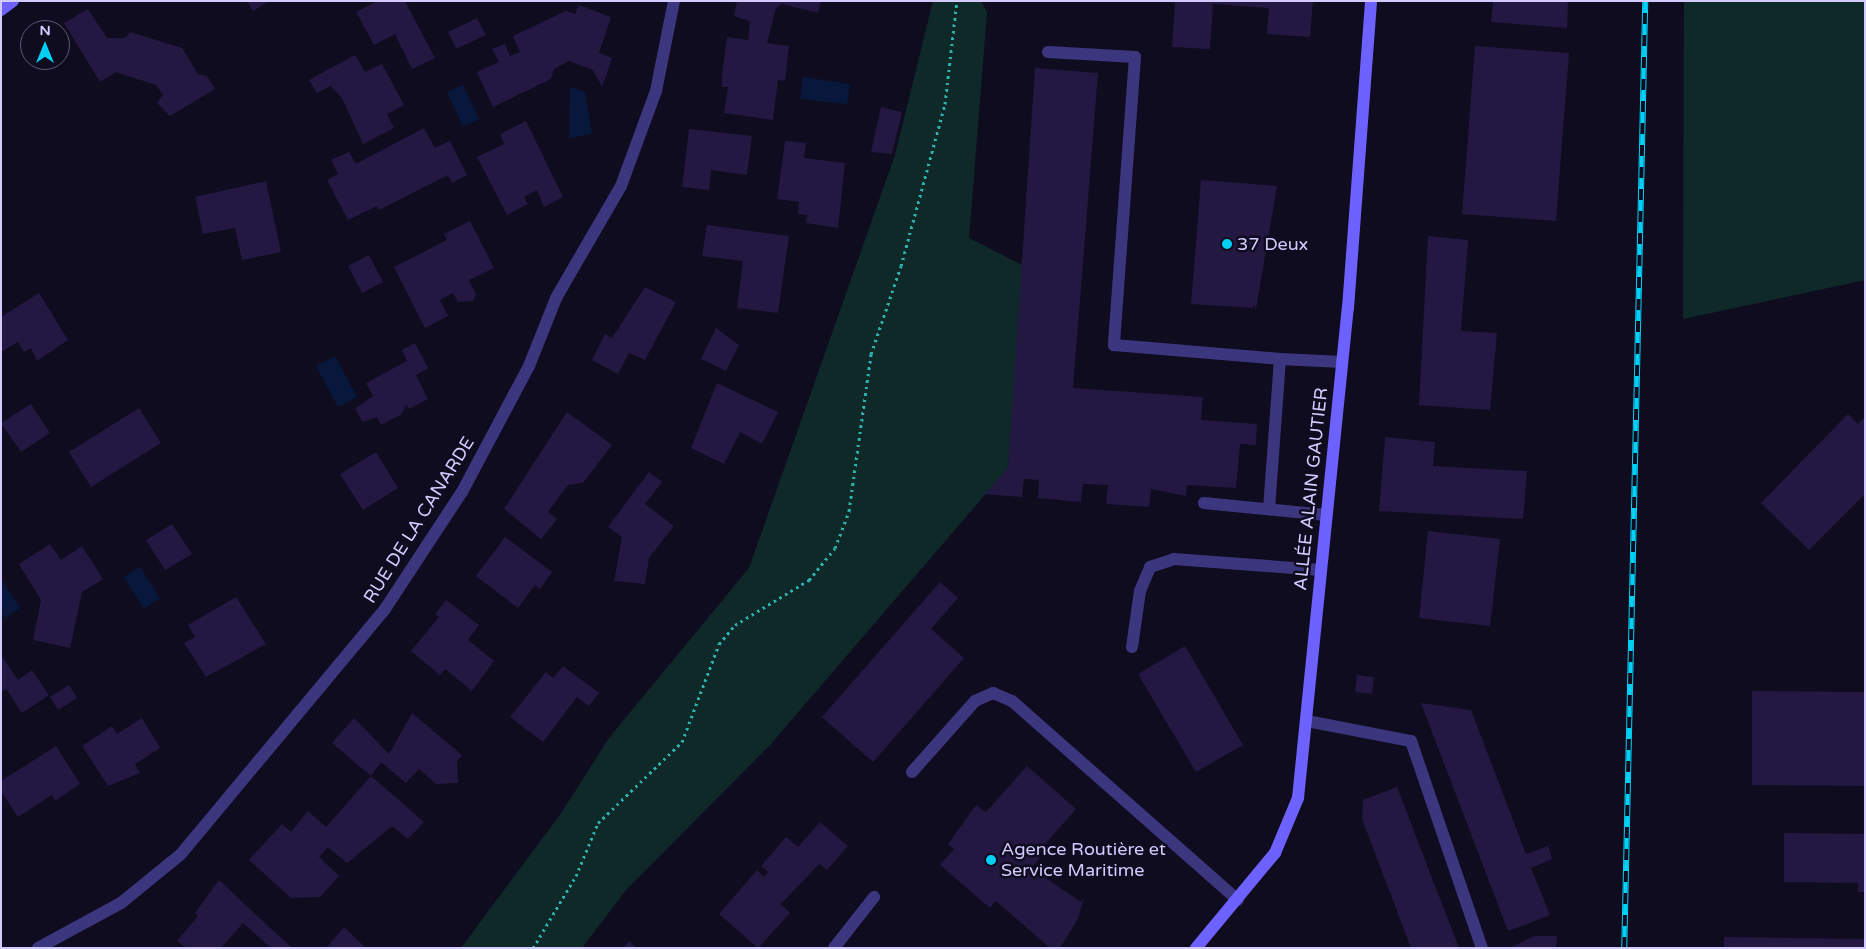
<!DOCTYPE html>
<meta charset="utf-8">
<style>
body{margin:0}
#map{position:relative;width:1866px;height:949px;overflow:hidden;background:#100c1f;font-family:"Varela Round",sans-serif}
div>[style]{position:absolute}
.green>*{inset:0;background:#0f2929}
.water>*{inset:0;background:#08183c}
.building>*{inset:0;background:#221841}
.path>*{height:3px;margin-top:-1.5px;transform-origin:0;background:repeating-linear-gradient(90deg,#2bb3b1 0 2.5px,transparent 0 6.5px)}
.lane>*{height:12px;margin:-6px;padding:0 6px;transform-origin:6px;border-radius:6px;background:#3c367f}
.street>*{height:12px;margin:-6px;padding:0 6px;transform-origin:6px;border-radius:6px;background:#3c367f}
.secondary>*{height:12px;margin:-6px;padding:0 6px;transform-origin:6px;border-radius:6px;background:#6d61ff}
.rail>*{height:5.5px;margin-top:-2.75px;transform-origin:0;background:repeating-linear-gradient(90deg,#100c1f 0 11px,#00d0f5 0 22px);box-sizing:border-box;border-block:1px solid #00d0f5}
.dots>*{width:14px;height:14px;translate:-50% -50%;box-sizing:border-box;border:2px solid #100c1f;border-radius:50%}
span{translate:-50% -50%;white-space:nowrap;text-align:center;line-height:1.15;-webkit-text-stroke:5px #100c1f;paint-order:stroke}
.poi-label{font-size:18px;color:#d3caff}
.left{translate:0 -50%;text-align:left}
.street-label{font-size:18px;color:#d3caff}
.frame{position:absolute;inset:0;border:2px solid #d3caff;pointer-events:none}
.north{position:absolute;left:20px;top:20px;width:50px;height:50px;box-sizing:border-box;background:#100c1f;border:1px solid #5e5879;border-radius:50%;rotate:0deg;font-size:14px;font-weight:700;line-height:20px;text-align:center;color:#d3caff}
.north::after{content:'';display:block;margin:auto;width:18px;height:22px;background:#00d0f5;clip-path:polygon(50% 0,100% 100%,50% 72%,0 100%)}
</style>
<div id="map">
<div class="green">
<i style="clip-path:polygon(933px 1px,981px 1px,987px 12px,969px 238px,1024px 266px,1008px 468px,770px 745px,626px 890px,582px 948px,461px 948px,562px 812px,609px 738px,749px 568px,895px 155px)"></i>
<i style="clip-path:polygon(1684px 1px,1865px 1px,1865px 280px,1683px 319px)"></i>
</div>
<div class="water">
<i style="clip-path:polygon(803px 77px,850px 84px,847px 104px,800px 99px)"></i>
<i style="clip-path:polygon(463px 85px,479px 119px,463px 126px,447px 92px)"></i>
<i style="clip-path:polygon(570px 87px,585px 92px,592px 134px,569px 138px)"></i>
<i style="clip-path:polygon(335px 356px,357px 397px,338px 407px,316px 366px)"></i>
<i style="clip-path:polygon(140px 567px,160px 598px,144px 609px,124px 577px)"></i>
<i style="clip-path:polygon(1px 579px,20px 608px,5px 618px,1px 613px)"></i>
</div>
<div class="building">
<i style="clip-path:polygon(247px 1px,269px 1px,253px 11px)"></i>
<i style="clip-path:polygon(378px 1px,405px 1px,435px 58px,412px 69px,395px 34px,374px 45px,356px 12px)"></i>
<i style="clip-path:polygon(737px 1px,821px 1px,818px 13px,782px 4px,776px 8px,767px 43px,789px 46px,785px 81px,778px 80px,773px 120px,724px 113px,728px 87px,722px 87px,722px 74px,727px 37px,748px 40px,750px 21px,734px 16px)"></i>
<i style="clip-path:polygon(1175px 1px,1313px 1px,1310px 37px,1267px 34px,1269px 8px,1213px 4px,1210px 49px,1172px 47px)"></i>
<i style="clip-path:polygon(1493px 1px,1568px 1px,1567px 28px,1491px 22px)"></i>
<i style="clip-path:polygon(579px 5px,611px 17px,599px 53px,612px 58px,602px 87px,593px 70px,569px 61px,554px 69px,551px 79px,493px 107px,477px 72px,499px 62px,492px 49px,505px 44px,510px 56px,520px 52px,513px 36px,566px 11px,575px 14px)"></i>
<i style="clip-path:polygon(88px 9px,107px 38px,125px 38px,130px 32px,182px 48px,198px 74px,207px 76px,215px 89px,170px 116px,157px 103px,163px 95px,156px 85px,116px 72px,100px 82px,64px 23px)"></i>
<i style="clip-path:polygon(477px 18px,486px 35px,456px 49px,448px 32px)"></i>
<i style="clip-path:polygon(1475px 46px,1569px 53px,1556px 221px,1462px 214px)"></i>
<i style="clip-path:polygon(355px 55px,365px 72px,382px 64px,404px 105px,387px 114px,394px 128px,363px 144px,342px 98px,331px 86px,317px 93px,309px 80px)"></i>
<i style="clip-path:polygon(1035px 68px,1098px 73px,1073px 388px,1203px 397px,1201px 420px,1257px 424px,1256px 445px,1240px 444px,1236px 488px,1187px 485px,1186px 496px,1151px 489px,1149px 507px,1106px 504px,1108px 485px,1083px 484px,1081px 502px,1038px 498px,1039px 480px,1024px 479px,1022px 497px,985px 494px,1008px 468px)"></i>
<i style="clip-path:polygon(881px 107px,902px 112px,892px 154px,871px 152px)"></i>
<i style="clip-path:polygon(526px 121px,563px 197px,544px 207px,537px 190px,524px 197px,528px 204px,507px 215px,477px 157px,504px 144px,500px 134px)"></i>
<i style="clip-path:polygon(424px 128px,435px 148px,450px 141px,467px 175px,452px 183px,448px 175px,379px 210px,377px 206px,348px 220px,327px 180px,338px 174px,331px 160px,349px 152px,356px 164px)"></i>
<i style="clip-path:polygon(689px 129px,752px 136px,747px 175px,711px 170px,709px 190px,682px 187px)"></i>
<i style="clip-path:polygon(785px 141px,806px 143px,804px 158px,845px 163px,838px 228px,806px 223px,807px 215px,798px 214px,799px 202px,777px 199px)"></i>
<i style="clip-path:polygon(1201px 180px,1277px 186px,1256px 309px,1254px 304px,1253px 308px,1191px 304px)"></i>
<i style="clip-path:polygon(266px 181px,281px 252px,242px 260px,235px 228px,203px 234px,195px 197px)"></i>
<i style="clip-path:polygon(470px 221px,494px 268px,469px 280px,476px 294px,473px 301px,458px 302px,453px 293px,440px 300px,448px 316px,425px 328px,394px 267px,447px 240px,444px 234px)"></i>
<i style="clip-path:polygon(707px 225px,789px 236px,778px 313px,737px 308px,743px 261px,702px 256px)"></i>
<i style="clip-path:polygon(1428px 236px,1468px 240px,1461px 331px,1497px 333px,1490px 410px,1419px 405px)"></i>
<i style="clip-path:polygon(369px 255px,383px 282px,362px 293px,348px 266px)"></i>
<i style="clip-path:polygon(645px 287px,676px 302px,645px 360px,629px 353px,618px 374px,592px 360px,605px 334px,612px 338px)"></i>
<i style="clip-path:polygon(39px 293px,68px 340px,37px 361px,31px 348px,24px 352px,18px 342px,1px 352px,1px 317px)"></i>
<i style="clip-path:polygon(716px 328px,739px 345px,726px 371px,701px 359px)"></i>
<i style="clip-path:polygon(415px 343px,428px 368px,416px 375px,428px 399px,409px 409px,406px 405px,402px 414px,381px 425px,377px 417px,363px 422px,355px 409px,373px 396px,366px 383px,407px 361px,402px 350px)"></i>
<i style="clip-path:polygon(717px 383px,778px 412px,762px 444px,740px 432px,724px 464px,691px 448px)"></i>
<i style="clip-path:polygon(31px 404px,50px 433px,21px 452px,1px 423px)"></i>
<i style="clip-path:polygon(139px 408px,161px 443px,91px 487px,69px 452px)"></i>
<i style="clip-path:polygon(567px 412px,612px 445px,583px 483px,568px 485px,548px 512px,557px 519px,541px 539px,504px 509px)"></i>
<i style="clip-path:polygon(1848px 414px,1858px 424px,1865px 417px,1865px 494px,1809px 550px,1761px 503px)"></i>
<i style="clip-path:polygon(1385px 437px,1435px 442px,1433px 466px,1527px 471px,1523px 519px,1379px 511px)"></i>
<i style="clip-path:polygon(376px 452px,398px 488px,363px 510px,340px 474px)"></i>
<i style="clip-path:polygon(649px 472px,662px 482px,645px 504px,674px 526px,649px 558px,645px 584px,614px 581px,622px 537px,608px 527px)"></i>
<i style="clip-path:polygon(172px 524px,192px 554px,165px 570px,146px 540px)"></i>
<i style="clip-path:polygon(1428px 531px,1500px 539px,1490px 626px,1419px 618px)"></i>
<i style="clip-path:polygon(505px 537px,552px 572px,540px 589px,535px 585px,518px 608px,476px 576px)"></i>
<i style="clip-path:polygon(50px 544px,61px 560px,82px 546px,103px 579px,82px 592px,70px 648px,33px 640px,41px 600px,19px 564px)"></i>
<i style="clip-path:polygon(940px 582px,958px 598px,931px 629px,964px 658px,873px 762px,822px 717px)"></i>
<i style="clip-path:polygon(236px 597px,266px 644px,206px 677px,184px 643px,195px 637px,188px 625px)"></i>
<i style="clip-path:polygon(446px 600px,479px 625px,468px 640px,494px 661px,472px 691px,445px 669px,440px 675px,411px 651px,439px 617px,435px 614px)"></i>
<i style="clip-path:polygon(1185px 646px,1243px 745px,1196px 772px,1138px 674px)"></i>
<i style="clip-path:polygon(1px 655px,18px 680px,32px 670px,49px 695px,22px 713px,6px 689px,1px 693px)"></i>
<i style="clip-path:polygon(563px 666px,599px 693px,589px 706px,577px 697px,543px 742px,510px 717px,546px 672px,553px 678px)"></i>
<i style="clip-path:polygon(1357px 675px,1374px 677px,1372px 694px,1355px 692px)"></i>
<i style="clip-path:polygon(69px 685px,77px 698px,58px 710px,50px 697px)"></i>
<i style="clip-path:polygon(1752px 691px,1865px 692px,1865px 786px,1752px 785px)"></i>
<i style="clip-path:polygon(1421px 703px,1471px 710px,1526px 854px,1548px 846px,1552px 859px,1531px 868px,1550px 915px,1508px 931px)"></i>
<i style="clip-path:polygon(412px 713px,462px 755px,457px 761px,458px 783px,436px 784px,419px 769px,406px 783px,381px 762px,371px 776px,424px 822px,408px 839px,392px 826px,347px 863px,328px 847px,319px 857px,339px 876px,320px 897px,291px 898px,249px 860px,282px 824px,291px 832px,308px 811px,326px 827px,371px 776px,332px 743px,354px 718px,389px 754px)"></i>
<i style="clip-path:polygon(142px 718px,160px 748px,135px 764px,140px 773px,108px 786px,82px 746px,112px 726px,117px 734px)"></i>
<i style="clip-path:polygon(56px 746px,80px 784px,55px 801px,52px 795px,18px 817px,1px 791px,1px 781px)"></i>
<i style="clip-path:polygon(1027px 766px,1076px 809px,1038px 852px,1042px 855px,1031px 868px,1081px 902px,1084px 897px,1078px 919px,1060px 948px,1050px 948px,996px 901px,990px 908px,940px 865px,954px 849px,948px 844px,976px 805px,986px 812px)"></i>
<i style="clip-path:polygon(1397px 787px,1459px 948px,1411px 948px,1362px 819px,1363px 800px)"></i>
<i style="clip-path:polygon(820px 822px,848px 846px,827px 870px,819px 864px,781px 904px,790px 913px,758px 948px,719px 914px,757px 870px,764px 877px,768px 872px,761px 866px,786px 837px,798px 847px)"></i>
<i style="clip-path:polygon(1784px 833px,1865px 834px,1865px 892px,1858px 892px,1858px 883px,1784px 882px)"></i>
<i style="clip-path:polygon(219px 880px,253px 912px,292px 948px,271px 948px,243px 923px,221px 948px,186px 948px,177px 941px,198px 916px,195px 913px)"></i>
<i style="clip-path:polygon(344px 927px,366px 948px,326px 948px)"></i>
<i style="clip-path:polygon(1534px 936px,1557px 936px,1556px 948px,1510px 948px)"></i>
<i style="clip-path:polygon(1724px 937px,1865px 939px,1865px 948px,1724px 948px)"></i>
<i style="clip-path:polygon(629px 941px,636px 948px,623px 948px)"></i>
</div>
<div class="path">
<i style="left:533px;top:948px;width:84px;rotate:-59.2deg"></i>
<i style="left:576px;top:876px;width:57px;rotate:-67.5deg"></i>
<i style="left:598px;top:823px;width:117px;rotate:-44deg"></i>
<i style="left:682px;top:742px;width:105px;rotate:-69.3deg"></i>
<i style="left:719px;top:644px;width:25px;rotate:-50deg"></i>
<i style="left:735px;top:625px;width:87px;rotate:-31.3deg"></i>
<i style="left:809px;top:580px;width:41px;rotate:-50.9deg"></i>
<i style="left:835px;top:548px;width:40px;rotate:-69deg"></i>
<i style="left:849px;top:511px;width:159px;rotate:-82deg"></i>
<i style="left:871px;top:354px;width:93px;rotate:-71.2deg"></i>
<i style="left:901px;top:266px;width:168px;rotate:-74.8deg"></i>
<i style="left:945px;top:104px;width:104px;rotate:-83.4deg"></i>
</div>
<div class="lane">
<i style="left:1048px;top:52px;width:87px;rotate:3.3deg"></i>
<i style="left:1135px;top:57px;width:289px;rotate:94.2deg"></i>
<i style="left:1114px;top:345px;width:167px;rotate:4.8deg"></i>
<i style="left:1204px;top:503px;width:123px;rotate:5.6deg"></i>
<i style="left:1269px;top:509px;width:150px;rotate:-85.8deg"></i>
<i style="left:1280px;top:359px;width:62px;rotate:2.8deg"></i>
<i style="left:1132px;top:647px;width:57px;rotate:-81.9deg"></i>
<i style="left:1140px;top:591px;width:26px;rotate:-67deg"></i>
<i style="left:1150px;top:567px;width:25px;rotate:-18deg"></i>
<i style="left:1174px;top:559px;width:147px;rotate:4.3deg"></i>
<i style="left:1307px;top:721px;width:106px;rotate:10.9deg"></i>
<i style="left:1411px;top:741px;width:219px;rotate:71.1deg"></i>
<i style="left:912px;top:772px;width:95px;rotate:-48.4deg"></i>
<i style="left:975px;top:701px;width:20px;rotate:-24deg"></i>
<i style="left:993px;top:693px;width:21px;rotate:23deg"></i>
<i style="left:1012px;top:701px;width:301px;rotate:41.4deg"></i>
<i style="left:834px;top:948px;width:65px;rotate:-51.9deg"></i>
</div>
<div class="street">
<i style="left:38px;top:948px;width:94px;rotate:-28.5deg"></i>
<i style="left:121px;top:903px;width:77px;rotate:-39.2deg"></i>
<i style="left:181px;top:854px;width:319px;rotate:-50.2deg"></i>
<i style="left:385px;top:609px;width:140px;rotate:-56.7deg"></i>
<i style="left:462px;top:492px;width:143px;rotate:-62deg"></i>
<i style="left:529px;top:366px;width:73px;rotate:-68.3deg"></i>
<i style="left:556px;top:298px;width:129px;rotate:-59.9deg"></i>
<i style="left:621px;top:186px;width:101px;rotate:-69.8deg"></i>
<i style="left:656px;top:91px;width:92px;rotate:-78.7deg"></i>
</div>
<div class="secondary">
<i style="left:1px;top:10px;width:15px;rotate:-37deg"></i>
<i style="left:1196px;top:948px;width:124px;rotate:-50.3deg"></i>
<i style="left:1275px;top:853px;width:60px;rotate:-67.3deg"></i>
<i style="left:1298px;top:798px;width:493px;rotate:-84.2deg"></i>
<i style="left:1348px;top:308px;width:308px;rotate:-85.7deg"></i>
</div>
<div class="rail">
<i style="left:1624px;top:948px;width:947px;rotate:-88.73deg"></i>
</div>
<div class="dots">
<i style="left:1227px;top:244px;background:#00d0f5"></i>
<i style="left:991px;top:860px;background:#00d0f5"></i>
</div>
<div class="poi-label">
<span class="left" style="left:1237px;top:244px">37 Deux</span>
<span class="left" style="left:1001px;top:860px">Agence Routière et<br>Service Maritime</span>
</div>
<div class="street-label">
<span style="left:1311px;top:489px;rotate:-84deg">ALLÉE ALAIN GAUTIER</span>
<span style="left:419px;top:520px;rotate:-58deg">RUE DE LA CANARDE</span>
</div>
<div class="frame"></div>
<div class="north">N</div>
</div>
